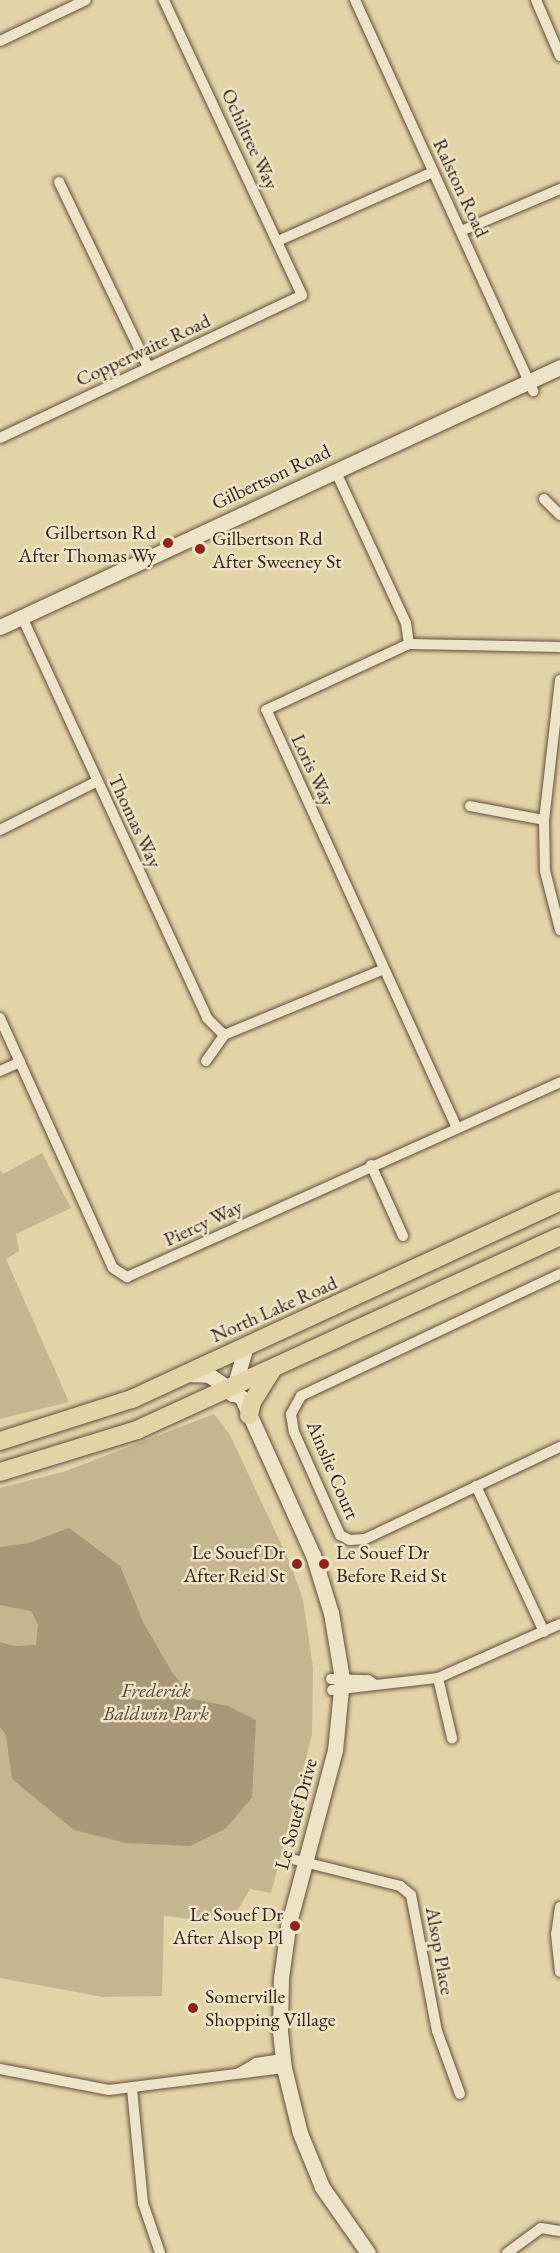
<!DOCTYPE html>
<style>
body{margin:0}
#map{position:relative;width:560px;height:2253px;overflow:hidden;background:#e3d4a8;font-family:"EB Garamond",serif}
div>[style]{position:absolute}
.green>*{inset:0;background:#c5b68f}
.water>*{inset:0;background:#a89877}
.roads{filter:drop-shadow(0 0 2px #604f3b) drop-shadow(0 0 2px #604f3b)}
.street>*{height:10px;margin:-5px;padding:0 5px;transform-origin:5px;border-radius:5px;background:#ede3c6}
.secondary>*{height:15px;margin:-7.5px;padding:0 7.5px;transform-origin:7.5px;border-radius:7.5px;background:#ede3c6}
.primary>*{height:18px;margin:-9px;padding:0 9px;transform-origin:9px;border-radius:9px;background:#e3d4a8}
.dots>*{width:16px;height:16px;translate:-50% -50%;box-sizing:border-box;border:3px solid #ede3c6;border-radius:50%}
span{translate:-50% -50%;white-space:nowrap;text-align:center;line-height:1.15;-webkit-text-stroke:5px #ede3c6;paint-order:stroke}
.street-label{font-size:20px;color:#342317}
.poi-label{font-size:20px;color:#342317}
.right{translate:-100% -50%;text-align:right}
.left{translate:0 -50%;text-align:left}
.park-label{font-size:20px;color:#584835;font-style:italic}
</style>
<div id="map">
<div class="green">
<i style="clip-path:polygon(42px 1153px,71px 1208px,16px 1234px,19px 1251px,6px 1259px,69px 1402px,0 1419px,0 1170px,3px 1174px)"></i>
<i style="clip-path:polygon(214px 1414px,230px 1435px,291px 1565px,303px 1600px,313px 1667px,312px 1735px,271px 1893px,250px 1889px,230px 1923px,164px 1916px,162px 1996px,103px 1997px,0 1978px,0 1488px,63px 1472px)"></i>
</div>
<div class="water">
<i style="clip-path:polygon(69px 1528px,120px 1566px,144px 1624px,172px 1672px,193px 1699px,228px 1706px,256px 1720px,252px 1798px,225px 1829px,190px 1846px,126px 1843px,74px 1830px,12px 1779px,6px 1735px,0 1727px,0 1642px,15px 1646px,36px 1645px,38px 1624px,31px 1611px,0 1605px,0 1547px,29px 1543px)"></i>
</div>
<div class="roads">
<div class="street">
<i style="left:355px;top:0;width:430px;rotate:65.5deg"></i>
<i style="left:536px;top:0;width:61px;rotate:66.8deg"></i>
<i style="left:0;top:41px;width:95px;rotate:-25.5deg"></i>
<i style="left:59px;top:182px;width:205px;rotate:64.3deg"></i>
<i style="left:461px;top:231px;width:108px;rotate:-23deg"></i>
<i style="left:278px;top:241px;width:170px;rotate:-24deg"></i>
<i style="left:0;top:438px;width:334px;rotate:-25.3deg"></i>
<i style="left:302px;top:295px;width:326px;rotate:-115.1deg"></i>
<i style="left:335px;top:470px;width:169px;rotate:65.1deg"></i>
<i style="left:406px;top:623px;width:21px;rotate:82deg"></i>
<i style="left:544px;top:499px;width:23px;rotate:45deg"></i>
<i style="left:22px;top:617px;width:442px;rotate:65.2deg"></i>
<i style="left:207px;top:1018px;width:24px;rotate:45deg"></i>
<i style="left:560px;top:680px;width:141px;rotate:96.5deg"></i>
<i style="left:544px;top:820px;width:51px;rotate:88.9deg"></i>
<i style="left:545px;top:871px;width:61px;rotate:75.7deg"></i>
<i style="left:470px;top:806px;width:75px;rotate:10.7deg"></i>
<i style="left:0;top:830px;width:107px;rotate:-26.6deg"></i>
<i style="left:0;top:1018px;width:274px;rotate:65.7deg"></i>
<i style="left:113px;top:1268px;width:17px;rotate:33deg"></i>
<i style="left:127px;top:1277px;width:475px;rotate:-24.2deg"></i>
<i style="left:206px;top:1061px;width:32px;rotate:-55deg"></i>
<i style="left:224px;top:1035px;width:173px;rotate:-22.4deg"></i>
<i style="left:0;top:1071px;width:22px;rotate:-24deg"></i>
<i style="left:456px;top:1126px;width:457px;rotate:-114.5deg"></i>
<i style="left:266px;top:710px;width:157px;rotate:-24.8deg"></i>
<i style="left:409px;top:644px;width:151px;rotate:1.1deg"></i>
<i style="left:371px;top:1165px;width:78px;rotate:65.7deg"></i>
<i style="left:560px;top:1274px;width:286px;rotate:154.8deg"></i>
<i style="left:301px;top:1396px;width:21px;rotate:119deg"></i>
<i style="left:291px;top:1414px;width:18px;rotate:81deg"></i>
<i style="left:294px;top:1432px;width:113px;rotate:65.9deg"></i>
<i style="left:340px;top:1535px;width:11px;rotate:27deg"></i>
<i style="left:350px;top:1540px;width:15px;rotate:-4deg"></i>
<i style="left:365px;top:1539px;width:216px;rotate:-25.3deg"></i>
<i style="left:476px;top:1486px;width:161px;rotate:65deg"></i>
<i style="left:438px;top:1678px;width:62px;rotate:76.9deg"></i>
<i style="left:331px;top:1679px;width:37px;rotate:2deg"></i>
<i style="left:368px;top:1680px;width:7px;rotate:34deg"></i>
<i style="left:332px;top:1690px;width:107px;rotate:-6.5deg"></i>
<i style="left:438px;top:1678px;width:133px;rotate:-23.9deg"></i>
<i style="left:296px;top:1860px;width:107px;rotate:14deg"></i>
<i style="left:400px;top:1886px;width:14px;rotate:39deg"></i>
<i style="left:411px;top:1895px;width:138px;rotate:79.2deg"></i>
<i style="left:437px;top:2031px;width:67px;rotate:69.9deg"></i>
<i style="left:560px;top:1907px;width:27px;rotate:98deg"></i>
<i style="left:556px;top:1934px;width:38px;rotate:84deg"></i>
<i style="left:0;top:2069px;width:111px;rotate:10.9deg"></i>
<i style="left:109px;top:2090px;width:176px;rotate:-7.2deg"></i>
<i style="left:239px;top:2073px;width:20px;rotate:-30deg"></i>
<i style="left:256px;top:2063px;width:26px;rotate:-9deg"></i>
<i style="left:132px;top:2089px;width:115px;rotate:84.5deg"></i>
<i style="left:143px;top:2203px;width:53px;rotate:71.2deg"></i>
<i style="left:507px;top:2253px;width:42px;rotate:-36.3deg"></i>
<i style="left:541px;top:2228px;width:19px;rotate:9deg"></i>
</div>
<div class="secondary">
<i style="left:0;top:627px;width:617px;rotate:-24.9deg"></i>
<i style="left:186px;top:1374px;width:23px;rotate:2deg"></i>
<i style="left:209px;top:1375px;width:40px;rotate:34.9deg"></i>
<i style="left:242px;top:1398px;width:172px;rotate:65.7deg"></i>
<i style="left:313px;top:1555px;width:61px;rotate:72.8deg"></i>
<i style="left:331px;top:1613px;width:67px;rotate:80.5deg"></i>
<i style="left:342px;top:1679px;width:71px;rotate:95.6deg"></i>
<i style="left:335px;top:1750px;width:183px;rotate:104.9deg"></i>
<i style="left:288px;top:1927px;width:51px;rotate:97.8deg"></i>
<i style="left:281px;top:1978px;width:53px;rotate:91.1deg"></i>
<i style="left:280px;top:2031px;width:37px;rotate:84deg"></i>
<i style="left:284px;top:2068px;width:67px;rotate:76.2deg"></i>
<i style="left:300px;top:2133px;width:58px;rotate:67.8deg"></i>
<i style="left:322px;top:2187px;width:80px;rotate:55.1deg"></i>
<i style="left:232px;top:1394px;width:50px;rotate:-73.7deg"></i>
</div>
<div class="primary">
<i style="left:249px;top:1415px;width:13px;rotate:-77deg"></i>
<i style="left:252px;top:1402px;width:38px;rotate:-58deg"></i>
<i style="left:0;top:1441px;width:139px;rotate:-17.7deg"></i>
<i style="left:132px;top:1399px;width:472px;rotate:-24.8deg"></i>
<i style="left:0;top:1472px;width:143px;rotate:-17deg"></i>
<i style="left:137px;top:1430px;width:465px;rotate:-24.6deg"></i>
</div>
</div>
<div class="dots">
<i style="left:168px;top:543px;background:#8f2418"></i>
<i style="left:200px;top:549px;background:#8f2418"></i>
<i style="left:297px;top:1564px;background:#8f2418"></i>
<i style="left:324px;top:1564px;background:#8f2418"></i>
<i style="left:295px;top:1926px;background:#8f2418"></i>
<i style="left:193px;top:2008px;background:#8f2418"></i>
</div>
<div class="street-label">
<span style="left:250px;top:139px;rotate:65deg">Ochiltree Way</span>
<span style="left:461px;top:188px;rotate:65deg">Ralston Road</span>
<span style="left:143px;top:350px;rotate:-25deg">Copperwaite Road</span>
<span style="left:271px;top:477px;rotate:-25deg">Gilbertson Road</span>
<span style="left:313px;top:770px;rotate:65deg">Loris Way</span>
<span style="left:135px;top:821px;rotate:65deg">Thomas Way</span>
<span style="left:203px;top:1223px;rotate:-25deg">Piercy Way</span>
<span style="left:274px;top:1309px;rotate:-24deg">North Lake Road</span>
<span style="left:333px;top:1470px;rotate:67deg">Ainslie Court</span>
<span style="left:296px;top:1814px;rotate:-75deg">Le Souef Drive</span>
<span style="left:440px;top:1951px;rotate:80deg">Alsop Place</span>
</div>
<div class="poi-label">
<span class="right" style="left:156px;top:544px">Gilbertson Rd<br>After Thomas Wy</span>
<span class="left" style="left:212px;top:550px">Gilbertson Rd<br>After Sweeney St</span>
<span class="right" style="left:285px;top:1564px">Le Souef Dr<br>After Reid St</span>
<span class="left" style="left:336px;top:1564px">Le Souef Dr<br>Before Reid St</span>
<span class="right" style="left:283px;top:1926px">Le Souef Dr<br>After Alsop Pl</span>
<span class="left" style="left:205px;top:2008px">Somerville<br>Shopping Village</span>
</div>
<div class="park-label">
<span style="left:156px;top:1702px">Frederick<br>Baldwin Park</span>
</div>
</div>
